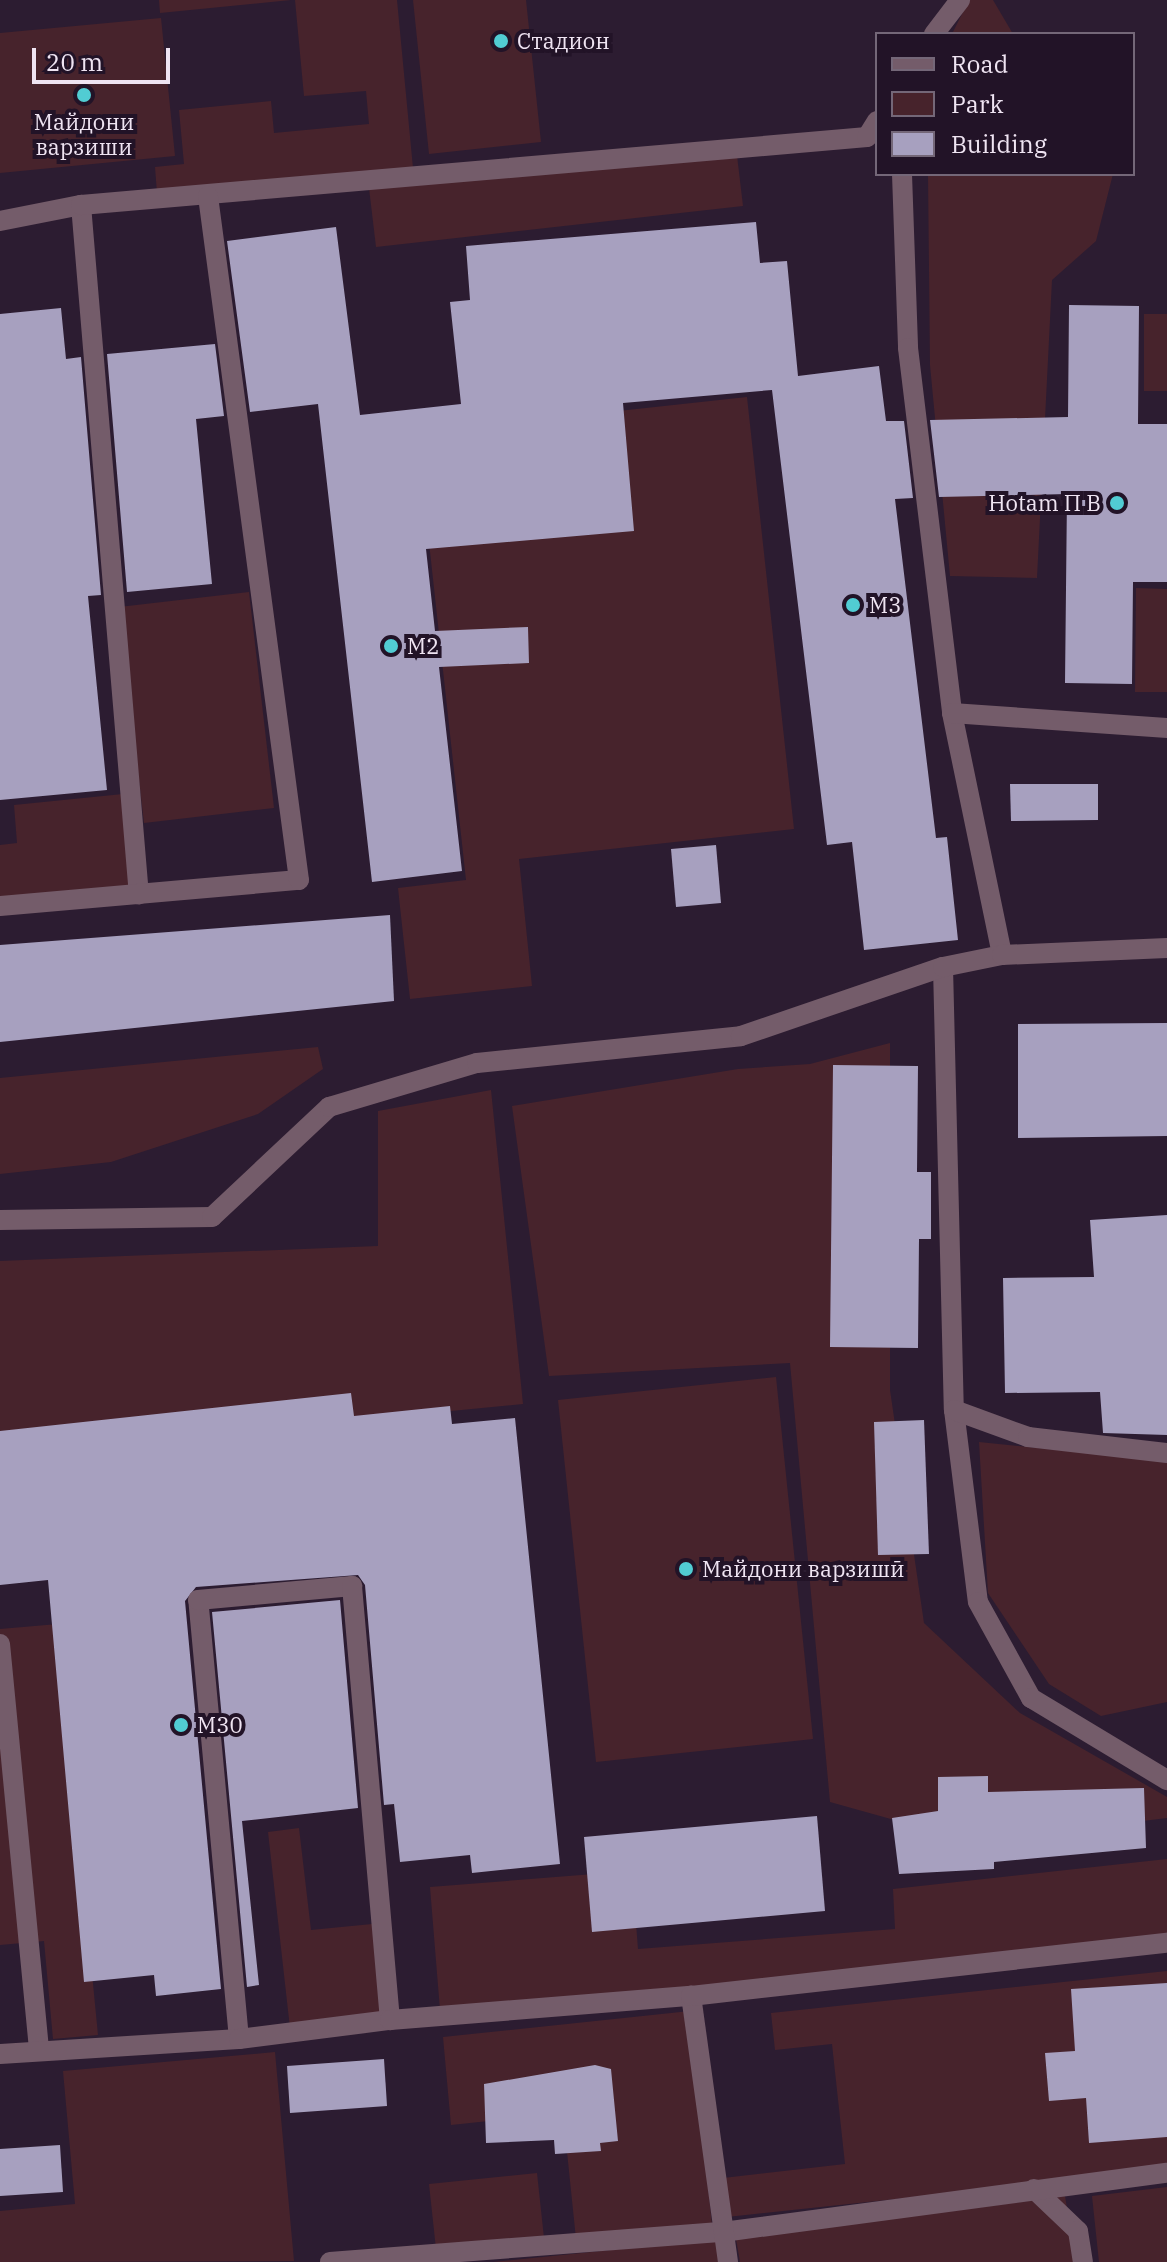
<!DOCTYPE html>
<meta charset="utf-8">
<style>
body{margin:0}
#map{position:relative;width:1167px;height:2262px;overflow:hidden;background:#2c1c31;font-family:"IBM Plex Serif",serif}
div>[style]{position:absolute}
.green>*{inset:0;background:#47232c}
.building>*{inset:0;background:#a7a0bf}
.minor>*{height:20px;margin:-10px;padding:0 10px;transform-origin:10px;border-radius:10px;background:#745c6a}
.dots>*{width:22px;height:22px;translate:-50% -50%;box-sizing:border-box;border:4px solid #221327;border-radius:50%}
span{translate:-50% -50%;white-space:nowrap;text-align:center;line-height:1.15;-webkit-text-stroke:8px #221327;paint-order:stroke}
.poi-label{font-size:22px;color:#efe4f2}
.left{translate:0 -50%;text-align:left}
.right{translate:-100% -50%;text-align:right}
.legend{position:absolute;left:875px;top:32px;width:260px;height:144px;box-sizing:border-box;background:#221327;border:2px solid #746778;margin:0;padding:10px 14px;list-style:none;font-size:24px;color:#efe4f2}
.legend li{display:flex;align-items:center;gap:16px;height:40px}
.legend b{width:40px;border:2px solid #746778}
.scale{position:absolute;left:32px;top:48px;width:138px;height:36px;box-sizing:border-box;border:4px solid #efe4f2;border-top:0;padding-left:10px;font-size:24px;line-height:28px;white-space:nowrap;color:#efe4f2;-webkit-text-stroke:6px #221327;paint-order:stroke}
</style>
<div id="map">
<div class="green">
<i style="clip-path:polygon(159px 0,291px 0,160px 13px)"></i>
<i style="clip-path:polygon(295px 0,397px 0,413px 168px,157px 193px,155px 167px,184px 164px,179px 110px,271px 101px,274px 133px,369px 124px,366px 91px,304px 96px)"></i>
<i style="clip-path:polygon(413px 0,526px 0,541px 142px,429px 154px)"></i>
<i style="clip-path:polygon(969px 0,993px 0,1013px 34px,952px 34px)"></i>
<i style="clip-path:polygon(161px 18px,175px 156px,0 173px,0 33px)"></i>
<i style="clip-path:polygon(736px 147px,743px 206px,376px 247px,369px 188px)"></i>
<i style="clip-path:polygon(928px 174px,1113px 174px,1096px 241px,1052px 280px,1037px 578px,950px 576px,930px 365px)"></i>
<i style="clip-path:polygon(1144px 314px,1167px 314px,1167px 391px,1144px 391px)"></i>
<i style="clip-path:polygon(747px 397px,794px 829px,519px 859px,532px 986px,410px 999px,398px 888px,466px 880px,417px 433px)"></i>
<i style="clip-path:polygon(1136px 588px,1167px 589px,1167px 692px,1135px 692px)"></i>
<i style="clip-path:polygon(249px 592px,274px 808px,144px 823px,119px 607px)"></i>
<i style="clip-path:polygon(123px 794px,131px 889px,0 901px,0 845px,17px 843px,14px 805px)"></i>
<i style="clip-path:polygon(890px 1043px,890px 1390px,924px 1623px,1020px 1713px,1167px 1797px,1167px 1818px,973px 1842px,830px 1802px,790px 1363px,549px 1376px,512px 1106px,738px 1069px,810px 1064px)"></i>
<i style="clip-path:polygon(318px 1047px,323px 1069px,258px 1114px,111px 1162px,0 1174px,0 1078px)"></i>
<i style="clip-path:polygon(491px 1090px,523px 1404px,0 1455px,0 1261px,378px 1246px,378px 1111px)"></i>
<i style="clip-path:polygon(776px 1377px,813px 1739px,596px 1762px,558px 1400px)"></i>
<i style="clip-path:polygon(979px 1442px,1167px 1461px,1167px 1702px,1101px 1716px,1049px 1684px,988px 1593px)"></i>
<i style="clip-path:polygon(58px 1624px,98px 2035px,53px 2039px,44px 1941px,0 1945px,0 1629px)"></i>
<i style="clip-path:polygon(299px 1828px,311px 1930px,372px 1924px,383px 2027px,291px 2037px,268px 1832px)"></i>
<i style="clip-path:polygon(1167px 1859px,1167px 1951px,440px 2010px,430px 1887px,632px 1871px,638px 1949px,895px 1929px,893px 1889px)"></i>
<i style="clip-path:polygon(1167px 1971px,1167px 2170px,727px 2217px,723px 2178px,845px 2164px,832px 2044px,775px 2050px,771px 2013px)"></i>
<i style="clip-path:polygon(690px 2011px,712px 2225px,576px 2239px,563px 2113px,451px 2125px,443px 2037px)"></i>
<i style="clip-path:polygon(275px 2052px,294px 2261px,0 2262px,0 2211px,75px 2204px,63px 2071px)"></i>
<i style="clip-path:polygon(537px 2173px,544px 2238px,436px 2249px,429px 2184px)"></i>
<i style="clip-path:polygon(1167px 2187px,1167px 2262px,1099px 2262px,1092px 2196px)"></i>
<i style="clip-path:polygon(1065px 2196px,1076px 2262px,740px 2262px,736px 2239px)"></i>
<i style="clip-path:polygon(719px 2239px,723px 2262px,493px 2262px)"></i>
</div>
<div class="building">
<i style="clip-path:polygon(756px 222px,760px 263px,787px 261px,798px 376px,879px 366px,886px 421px,904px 421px,913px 498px,895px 499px,936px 838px,947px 837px,958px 940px,864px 950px,852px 842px,827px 845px,772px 390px,623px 403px,634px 531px,426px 549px,435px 631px,528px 627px,529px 663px,439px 667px,462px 871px,372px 882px,318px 404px,250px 412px,227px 241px,336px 227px,360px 415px,461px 404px,450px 302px,470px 300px,466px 246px)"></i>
<i style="clip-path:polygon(1069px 305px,1139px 306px,1138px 424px,1167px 424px,1167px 582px,1133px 582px,1132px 684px,1065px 683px,1067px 494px,939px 497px,930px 420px,1068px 417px)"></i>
<i style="clip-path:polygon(61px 308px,66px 359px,81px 357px,101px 595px,88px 596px,107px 790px,0 800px,0 314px)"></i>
<i style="clip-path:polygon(215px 344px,224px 416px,196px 419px,212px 584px,127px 592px,107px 354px)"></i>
<i style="clip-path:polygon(1010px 784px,1098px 784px,1098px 820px,1011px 821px)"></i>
<i style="clip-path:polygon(716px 845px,721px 903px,676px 907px,671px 849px)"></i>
<i style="clip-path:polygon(390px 915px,394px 1001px,0 1042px,0 945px)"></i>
<i style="clip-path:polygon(1167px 1023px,1167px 1136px,1018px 1138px,1018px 1024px)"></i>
<i style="clip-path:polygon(833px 1065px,918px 1066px,917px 1172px,931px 1172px,931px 1239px,919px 1239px,918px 1348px,830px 1347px)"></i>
<i style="clip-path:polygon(1167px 1215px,1167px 1435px,1103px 1433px,1100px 1392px,1005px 1393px,1003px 1278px,1094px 1277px,1090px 1220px)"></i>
<i style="clip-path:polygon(351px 1393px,354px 1416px,450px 1406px,452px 1424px,515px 1418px,560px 1864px,472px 1873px,470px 1855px,400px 1862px,394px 1804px,384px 1805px,365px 1585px,358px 1575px,196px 1587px,185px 1601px,221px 1989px,156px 1996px,154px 1975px,84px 1982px,48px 1580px,0 1585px,0 1431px)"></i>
<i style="clip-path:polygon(924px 1420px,929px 1554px,878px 1555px,874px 1422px)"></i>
<i style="clip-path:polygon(340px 1600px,358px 1808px,242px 1821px,259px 1985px,247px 1987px,212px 1612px)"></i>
<i style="clip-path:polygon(988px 1776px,988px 1792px,1144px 1788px,1146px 1848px,994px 1862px,994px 1869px,899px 1874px,892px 1818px,938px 1811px,938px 1777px)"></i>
<i style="clip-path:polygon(817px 1816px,825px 1911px,592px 1932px,584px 1837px)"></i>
<i style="clip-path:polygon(1167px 1983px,1167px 2137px,1089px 2143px,1086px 2098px,1049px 2101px,1045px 2053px,1075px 2051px,1071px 1989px)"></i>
<i style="clip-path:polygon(384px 2059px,387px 2106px,290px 2113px,287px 2066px)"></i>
<i style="clip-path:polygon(595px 2065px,611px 2069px,618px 2141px,600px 2143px,601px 2151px,555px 2154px,554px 2140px,486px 2143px,484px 2084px)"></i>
<i style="clip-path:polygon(60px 2145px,63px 2192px,0 2196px,0 2149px)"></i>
</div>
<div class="minor">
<i style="left:934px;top:34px;width:43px;rotate:-52.6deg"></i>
<i style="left:902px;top:174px;width:174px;rotate:88deg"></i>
<i style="left:908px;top:348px;width:368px;rotate:83.1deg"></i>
<i style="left:952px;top:713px;width:247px;rotate:78.3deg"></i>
<i style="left:81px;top:205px;width:692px;rotate:85.2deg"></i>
<i style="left:0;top:221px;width:83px;rotate:-11.2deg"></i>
<i style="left:81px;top:205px;width:789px;rotate:-4.94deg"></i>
<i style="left:867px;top:137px;width:19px;rotate:-58deg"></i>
<i style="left:952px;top:713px;width:216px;rotate:4deg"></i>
<i style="left:0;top:906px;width:300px;rotate:-5deg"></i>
<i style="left:299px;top:880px;width:690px;rotate:-97.58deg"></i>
<i style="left:943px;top:967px;width:443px;rotate:88.6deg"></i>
<i style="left:954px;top:1410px;width:193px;rotate:82.9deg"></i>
<i style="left:978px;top:1602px;width:110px;rotate:61.1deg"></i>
<i style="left:1031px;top:1698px;width:159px;rotate:31.1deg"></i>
<i style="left:0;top:1220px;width:212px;rotate:-0.8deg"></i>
<i style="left:212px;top:1217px;width:161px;rotate:-43.2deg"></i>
<i style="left:329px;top:1107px;width:154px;rotate:-16.6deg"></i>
<i style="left:477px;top:1063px;width:265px;rotate:-5.8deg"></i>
<i style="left:741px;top:1036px;width:213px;rotate:-18.9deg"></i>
<i style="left:943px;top:967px;width:60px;rotate:-11.5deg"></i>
<i style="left:1002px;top:955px;width:165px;rotate:-2.4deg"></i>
<i style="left:954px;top:1410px;width:79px;rotate:20deg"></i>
<i style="left:1028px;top:1437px;width:140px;rotate:6.6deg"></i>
<i style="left:0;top:1644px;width:408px;rotate:84.5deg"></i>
<i style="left:239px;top:2039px;width:441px;rotate:-95.3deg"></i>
<i style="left:198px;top:1600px;width:155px;rotate:-5.2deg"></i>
<i style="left:352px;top:1586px;width:436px;rotate:85deg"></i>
<i style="left:0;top:2054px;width:239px;rotate:-3.6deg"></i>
<i style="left:239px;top:2039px;width:152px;rotate:-7.2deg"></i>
<i style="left:390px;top:2020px;width:302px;rotate:-4.6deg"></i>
<i style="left:1034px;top:2189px;width:61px;rotate:43.7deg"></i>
<i style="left:1078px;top:2231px;width:31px;rotate:81deg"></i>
<i style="left:330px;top:2262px;width:394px;rotate:-4.4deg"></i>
<i style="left:723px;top:2232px;width:448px;rotate:-7.6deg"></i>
<i style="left:728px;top:2262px;width:269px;rotate:-97.9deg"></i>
<i style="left:691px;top:1996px;width:479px;rotate:-6.4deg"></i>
</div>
<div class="dots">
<i style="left:501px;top:41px;background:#51ccd3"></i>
<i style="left:84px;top:95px;background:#51ccd3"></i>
<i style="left:1117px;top:503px;background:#51ccd3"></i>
<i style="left:853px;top:605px;background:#51ccd3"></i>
<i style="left:391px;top:646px;background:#51ccd3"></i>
<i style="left:686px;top:1569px;background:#51ccd3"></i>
<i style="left:181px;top:1725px;background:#51ccd3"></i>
</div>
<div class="poi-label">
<span class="left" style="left:517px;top:41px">Стадион</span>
<span style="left:84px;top:134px">Майдони<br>варзиши</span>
<span class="right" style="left:1101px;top:503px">Hotam П В</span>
<span class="left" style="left:869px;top:605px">М3</span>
<span class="left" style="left:407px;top:646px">М2</span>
<span class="left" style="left:702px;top:1569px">Майдони варзишӣ</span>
<span class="left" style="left:197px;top:1725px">М30</span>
</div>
<ul class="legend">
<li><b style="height:10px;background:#745c6a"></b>Road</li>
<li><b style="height:22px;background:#47232c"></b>Park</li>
<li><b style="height:22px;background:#a7a0bf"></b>Building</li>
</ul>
<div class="scale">20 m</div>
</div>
